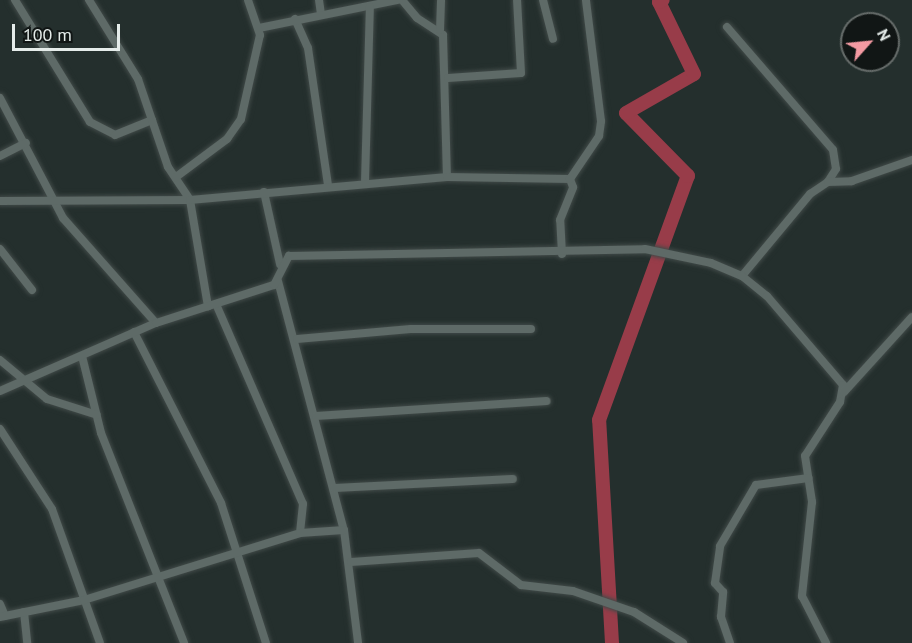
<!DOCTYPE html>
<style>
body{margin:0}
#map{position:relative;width:912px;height:643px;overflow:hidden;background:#242f2d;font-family:"PT Sans",sans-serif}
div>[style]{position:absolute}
.river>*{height:14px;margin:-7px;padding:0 7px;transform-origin:7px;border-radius:7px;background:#983c49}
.roads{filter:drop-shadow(0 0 2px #414a48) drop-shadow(0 0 2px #414a48)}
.street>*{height:8px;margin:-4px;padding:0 4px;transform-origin:4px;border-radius:4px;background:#5e6a67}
span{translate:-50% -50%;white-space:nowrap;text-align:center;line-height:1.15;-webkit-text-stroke:4.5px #111615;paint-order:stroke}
.north{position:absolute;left:840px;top:12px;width:60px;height:60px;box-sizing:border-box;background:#111615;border:2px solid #666c6a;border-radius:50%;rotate:63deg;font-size:16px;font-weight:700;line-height:24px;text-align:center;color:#e5ecea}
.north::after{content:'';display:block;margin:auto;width:21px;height:27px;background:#f49aa2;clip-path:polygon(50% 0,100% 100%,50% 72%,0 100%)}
.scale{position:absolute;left:12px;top:24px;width:108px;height:27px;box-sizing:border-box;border:3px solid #e5ecea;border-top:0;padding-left:8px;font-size:18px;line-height:21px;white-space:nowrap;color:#e5ecea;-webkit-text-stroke:4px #111615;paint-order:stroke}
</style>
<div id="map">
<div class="river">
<i style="left:612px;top:643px;width:223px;rotate:-93.3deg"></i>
<i style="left:599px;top:420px;width:260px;rotate:-70deg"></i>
<i style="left:688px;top:176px;width:88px;rotate:-134.5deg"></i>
<i style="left:626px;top:113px;width:78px;rotate:-29.8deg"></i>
<i style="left:694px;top:74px;width:80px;rotate:-115.9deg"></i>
<i style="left:659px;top:2px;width:4px;rotate:-27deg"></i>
</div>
<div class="roads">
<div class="street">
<i style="left:15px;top:0;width:143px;rotate:58.4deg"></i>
<i style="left:90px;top:122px;width:28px;rotate:27deg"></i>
<i style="left:115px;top:135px;width:40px;rotate:-22deg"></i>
<i style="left:89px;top:0;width:93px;rotate:58.2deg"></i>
<i style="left:138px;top:79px;width:93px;rotate:71.2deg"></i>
<i style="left:168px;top:167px;width:40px;rotate:56deg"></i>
<i style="left:190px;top:200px;width:108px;rotate:80.4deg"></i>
<i style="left:319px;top:0;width:15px;rotate:82deg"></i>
<i style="left:402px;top:0;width:23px;rotate:50deg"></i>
<i style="left:417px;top:18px;width:31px;rotate:33deg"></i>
<i style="left:443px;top:35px;width:142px;rotate:88.4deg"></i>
<i style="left:543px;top:0;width:40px;rotate:75.6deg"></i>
<i style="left:295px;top:19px;width:32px;rotate:66deg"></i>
<i style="left:308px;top:48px;width:138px;rotate:81.7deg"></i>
<i style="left:727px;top:27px;width:162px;rotate:49.2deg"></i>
<i style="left:833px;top:150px;width:19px;rotate:81deg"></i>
<i style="left:836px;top:169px;width:15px;rotate:122deg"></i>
<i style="left:259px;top:28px;width:142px;rotate:-11.4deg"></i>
<i style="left:440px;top:30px;width:30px;rotate:-88deg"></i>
<i style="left:448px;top:78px;width:73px;rotate:-3.9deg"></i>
<i style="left:521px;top:73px;width:73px;rotate:-93.1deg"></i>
<i style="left:0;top:98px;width:136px;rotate:62.3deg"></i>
<i style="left:63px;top:218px;width:140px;rotate:48.5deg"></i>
<i style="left:0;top:156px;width:29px;rotate:-27deg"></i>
<i style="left:176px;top:177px;width:64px;rotate:-36.7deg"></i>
<i style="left:227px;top:139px;width:24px;rotate:-55deg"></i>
<i style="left:241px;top:119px;width:86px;rotate:-77.3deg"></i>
<i style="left:260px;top:35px;width:37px;rotate:-109deg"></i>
<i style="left:365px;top:182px;width:175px;rotate:-88.4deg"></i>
<i style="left:264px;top:192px;width:74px;rotate:77.5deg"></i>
<i style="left:0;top:201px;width:190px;rotate:-0.3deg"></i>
<i style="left:190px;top:200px;width:258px;rotate:-5.1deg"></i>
<i style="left:447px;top:177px;width:123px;rotate:0.9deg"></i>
<i style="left:0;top:249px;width:52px;rotate:52deg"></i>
<i style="left:562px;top:254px;width:34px;rotate:-93deg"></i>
<i style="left:560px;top:220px;width:35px;rotate:-68deg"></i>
<i style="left:573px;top:187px;width:9px;rotate:-111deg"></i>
<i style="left:570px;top:179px;width:52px;rotate:-56deg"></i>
<i style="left:599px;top:136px;width:15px;rotate:-82deg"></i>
<i style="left:601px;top:121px;width:122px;rotate:-97.1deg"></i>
<i style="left:742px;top:276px;width:107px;rotate:-50.3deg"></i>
<i style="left:810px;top:194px;width:22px;rotate:-34deg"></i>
<i style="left:828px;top:182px;width:24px;rotate:-2deg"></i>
<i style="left:852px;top:181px;width:64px;rotate:-19.3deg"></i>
<i style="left:278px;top:281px;width:258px;rotate:75.2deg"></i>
<i style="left:344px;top:530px;width:114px;rotate:82.9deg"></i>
<i style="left:216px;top:304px;width:218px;rotate:66.5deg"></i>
<i style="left:303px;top:504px;width:29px;rotate:96deg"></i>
<i style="left:134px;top:332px;width:192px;rotate:63deg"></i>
<i style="left:221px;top:503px;width:147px;rotate:72.2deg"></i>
<i style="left:297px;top:339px;width:114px;rotate:-5deg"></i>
<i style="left:411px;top:329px;width:120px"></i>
<i style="left:82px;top:356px;width:79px;rotate:76.1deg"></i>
<i style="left:101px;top:433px;width:226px;rotate:68.4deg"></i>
<i style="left:0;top:360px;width:61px;rotate:39.7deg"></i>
<i style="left:47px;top:399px;width:52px;rotate:17.7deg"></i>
<i style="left:0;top:391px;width:170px;rotate:-23.6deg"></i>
<i style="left:156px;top:323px;width:124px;rotate:-17.9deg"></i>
<i style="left:274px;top:285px;width:33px;rotate:-63deg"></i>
<i style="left:289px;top:256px;width:356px;rotate:-1.1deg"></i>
<i style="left:645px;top:249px;width:67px;rotate:12deg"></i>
<i style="left:711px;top:263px;width:34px;rotate:23deg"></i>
<i style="left:742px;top:276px;width:32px;rotate:39deg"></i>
<i style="left:767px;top:296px;width:117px;rotate:49.5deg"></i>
<i style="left:843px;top:385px;width:17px;rotate:100deg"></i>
<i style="left:840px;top:402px;width:64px;rotate:122.9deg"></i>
<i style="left:805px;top:456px;width:47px;rotate:81.3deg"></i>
<i style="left:812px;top:502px;width:95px;rotate:96.1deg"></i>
<i style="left:802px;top:596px;width:53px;rotate:62.9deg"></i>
<i style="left:844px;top:392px;width:101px;rotate:-47.8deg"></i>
<i style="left:316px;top:416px;width:231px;rotate:-3.7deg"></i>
<i style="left:0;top:429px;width:95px;rotate:57deg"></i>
<i style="left:52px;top:509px;width:142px;rotate:70.3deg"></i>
<i style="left:334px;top:488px;width:179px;rotate:-2.9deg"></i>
<i style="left:351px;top:562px;width:128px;rotate:-4deg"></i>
<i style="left:479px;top:553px;width:53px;rotate:37.3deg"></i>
<i style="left:521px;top:585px;width:52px;rotate:6.6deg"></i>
<i style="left:573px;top:591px;width:65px;rotate:19deg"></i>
<i style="left:634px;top:612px;width:58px;rotate:32.3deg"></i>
<i style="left:0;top:604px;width:13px;rotate:67deg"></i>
<i style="left:24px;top:612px;width:31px;rotate:84deg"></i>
<i style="left:0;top:617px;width:86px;rotate:-11.4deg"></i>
<i style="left:84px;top:600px;width:226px;rotate:-17.2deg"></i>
<i style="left:300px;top:533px;width:44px;rotate:-3.9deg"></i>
<i style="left:730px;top:643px;width:28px;rotate:-109deg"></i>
<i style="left:721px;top:617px;width:25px;rotate:-85deg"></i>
<i style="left:723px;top:592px;width:12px;rotate:-132deg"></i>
<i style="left:715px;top:583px;width:37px;rotate:-82deg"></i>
<i style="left:720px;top:546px;width:71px;rotate:-59.5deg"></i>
<i style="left:756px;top:485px;width:53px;rotate:-7.5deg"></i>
</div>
</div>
<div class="north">N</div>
<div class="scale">100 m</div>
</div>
